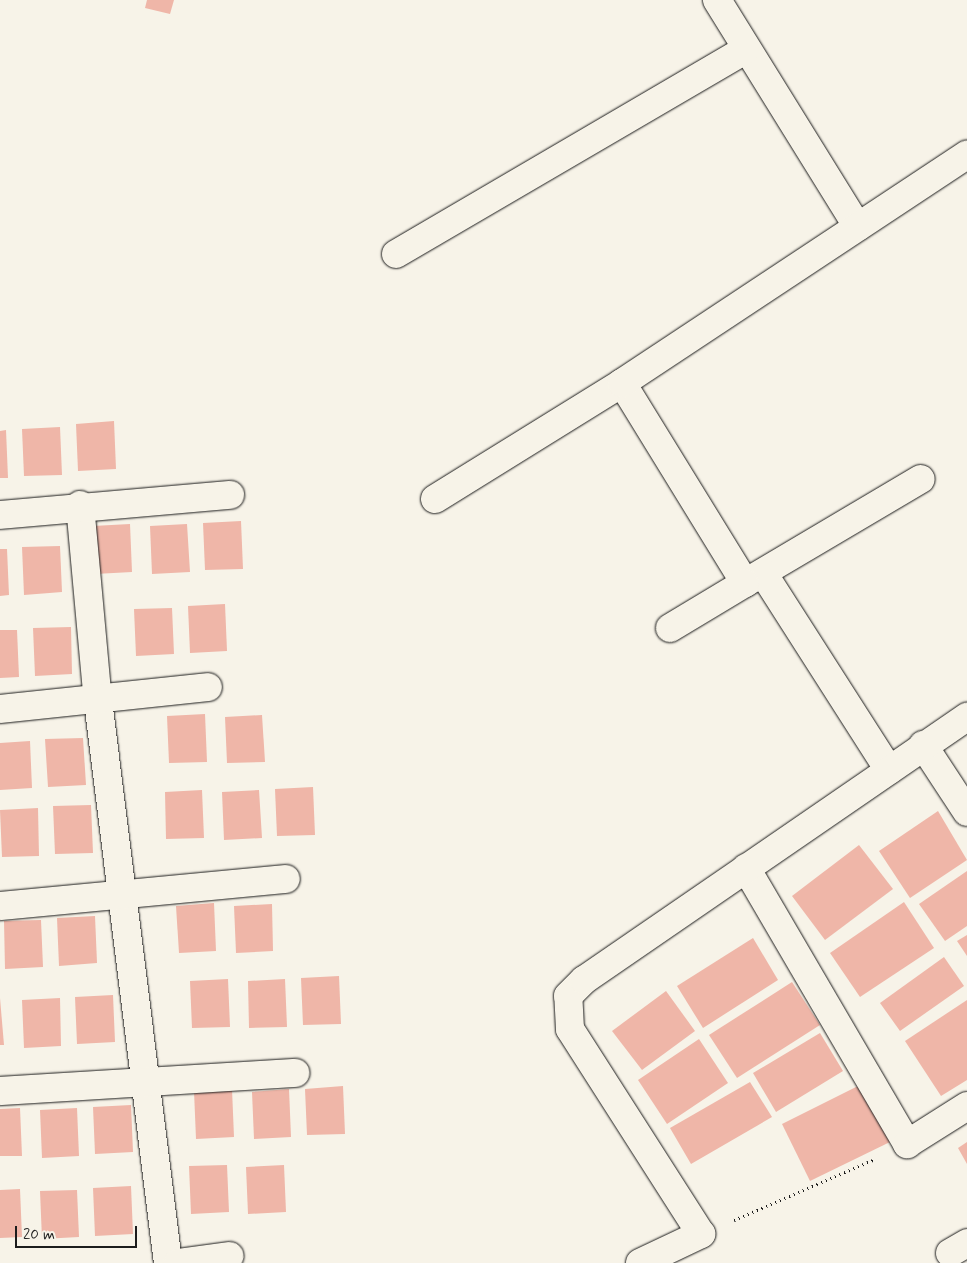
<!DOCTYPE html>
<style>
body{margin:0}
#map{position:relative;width:967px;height:1263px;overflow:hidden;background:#f7f3e8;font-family:Mynerve,sans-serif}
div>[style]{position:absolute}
.building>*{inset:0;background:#efb6a8}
.path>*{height:3px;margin-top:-1.5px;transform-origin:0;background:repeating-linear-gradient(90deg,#1c1c1c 0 1px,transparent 0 5px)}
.roads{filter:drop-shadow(0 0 1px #1c1c1c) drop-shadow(0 0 1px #1c1c1c)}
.minor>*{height:28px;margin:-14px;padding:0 14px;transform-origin:14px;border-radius:14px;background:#f7f3e8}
span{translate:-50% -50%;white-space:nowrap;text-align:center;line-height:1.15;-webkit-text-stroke:4px #f7f3e8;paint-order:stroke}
.scale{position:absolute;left:15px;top:1226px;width:122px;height:22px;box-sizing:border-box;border:2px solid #1c1c1c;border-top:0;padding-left:6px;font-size:15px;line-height:18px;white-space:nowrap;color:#1c1c1c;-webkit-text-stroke:4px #f7f3e8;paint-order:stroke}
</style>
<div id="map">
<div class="building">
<i style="clip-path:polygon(147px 0,174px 0,170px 14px,145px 8px)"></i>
<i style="clip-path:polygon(114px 421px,116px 469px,78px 471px,76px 424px)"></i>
<i style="clip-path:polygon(60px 427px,62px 475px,24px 476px,22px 429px)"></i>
<i style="clip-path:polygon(6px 430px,8px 478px,0 478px,0 431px)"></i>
<i style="clip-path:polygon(241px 521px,243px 569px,205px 570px,203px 523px)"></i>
<i style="clip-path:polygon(130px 524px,132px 572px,95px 574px,93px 526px)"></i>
<i style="clip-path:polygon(187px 524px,190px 572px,152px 574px,150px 526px)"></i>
<i style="clip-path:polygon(60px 546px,62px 592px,24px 595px,22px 547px)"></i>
<i style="clip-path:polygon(0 549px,7px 549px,9px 595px,0 596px)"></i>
<i style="clip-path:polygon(225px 604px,227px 651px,190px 653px,188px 606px)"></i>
<i style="clip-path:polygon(172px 608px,174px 654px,136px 656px,134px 609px)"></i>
<i style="clip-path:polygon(71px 627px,72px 674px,35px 676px,33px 628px)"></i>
<i style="clip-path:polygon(0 630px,17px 630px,19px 677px,0 678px)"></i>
<i style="clip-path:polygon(205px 714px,207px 762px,169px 763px,167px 716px)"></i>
<i style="clip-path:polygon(262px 715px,265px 762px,227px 763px,225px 717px)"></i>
<i style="clip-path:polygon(83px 738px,86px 785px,48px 787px,45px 739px)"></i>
<i style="clip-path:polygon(30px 741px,32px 788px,0 790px,0 743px)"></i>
<i style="clip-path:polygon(313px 787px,315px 835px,277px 836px,275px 789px)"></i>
<i style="clip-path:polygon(202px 790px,204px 838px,166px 839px,165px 792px)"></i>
<i style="clip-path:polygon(259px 790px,262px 838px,224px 840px,222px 792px)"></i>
<i style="clip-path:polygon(91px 805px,93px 853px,55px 854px,53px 806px)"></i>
<i style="clip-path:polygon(38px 808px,39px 856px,2px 857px,0 810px)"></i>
<i style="clip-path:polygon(938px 811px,967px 860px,910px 898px,879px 851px)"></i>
<i style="clip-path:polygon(859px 845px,893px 889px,825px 940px,792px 896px)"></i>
<i style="clip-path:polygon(967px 871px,967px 926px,945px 941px,919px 904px)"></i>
<i style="clip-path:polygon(904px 902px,934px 948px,860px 997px,830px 953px)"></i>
<i style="clip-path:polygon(214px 903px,216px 951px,179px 953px,176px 906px)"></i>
<i style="clip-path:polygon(272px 904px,273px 951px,236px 953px,234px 906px)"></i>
<i style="clip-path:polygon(95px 916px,97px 963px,59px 966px,57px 918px)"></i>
<i style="clip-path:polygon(41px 920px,43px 967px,5px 969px,4px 921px)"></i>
<i style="clip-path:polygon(967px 935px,967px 956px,957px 941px)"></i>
<i style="clip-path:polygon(753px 938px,778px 980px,703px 1028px,677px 986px)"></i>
<i style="clip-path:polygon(944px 957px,964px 986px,900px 1031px,880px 1003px)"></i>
<i style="clip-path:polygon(339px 976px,341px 1024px,303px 1025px,301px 978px)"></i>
<i style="clip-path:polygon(228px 979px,230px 1027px,192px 1028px,190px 981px)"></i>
<i style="clip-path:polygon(285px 979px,287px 1027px,249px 1028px,248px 981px)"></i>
<i style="clip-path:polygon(792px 982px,820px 1025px,737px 1078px,709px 1035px)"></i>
<i style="clip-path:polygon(666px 991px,695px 1031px,642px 1070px,612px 1031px)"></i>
<i style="clip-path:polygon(113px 995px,115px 1042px,77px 1044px,75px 997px)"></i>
<i style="clip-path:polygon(0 998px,4px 1045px,0 1045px)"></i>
<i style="clip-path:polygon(60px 998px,61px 1046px,24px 1048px,22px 1000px)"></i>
<i style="clip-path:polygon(967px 1000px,967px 1080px,941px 1096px,905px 1041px)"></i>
<i style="clip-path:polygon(820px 1033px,843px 1071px,776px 1112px,753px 1073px)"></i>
<i style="clip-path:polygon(699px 1039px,728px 1083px,667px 1124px,638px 1080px)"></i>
<i style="clip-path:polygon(750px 1082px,772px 1117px,691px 1164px,670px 1128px)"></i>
<i style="clip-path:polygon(862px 1084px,890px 1142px,810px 1181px,782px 1124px)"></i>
<i style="clip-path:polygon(343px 1086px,345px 1134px,307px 1135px,305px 1089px)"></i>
<i style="clip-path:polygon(232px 1089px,234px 1137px,196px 1139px,194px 1091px)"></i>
<i style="clip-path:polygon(289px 1089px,291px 1137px,254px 1139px,252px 1092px)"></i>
<i style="clip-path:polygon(131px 1105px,133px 1152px,95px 1154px,93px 1107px)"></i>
<i style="clip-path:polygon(20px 1108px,22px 1156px,0 1156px,0 1109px)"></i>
<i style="clip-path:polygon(77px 1108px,79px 1156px,42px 1158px,40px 1110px)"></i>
<i style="clip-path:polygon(967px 1142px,967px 1164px,958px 1148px)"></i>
<i style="clip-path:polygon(227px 1165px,229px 1212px,191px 1214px,189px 1166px)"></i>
<i style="clip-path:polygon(284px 1165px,286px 1212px,248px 1214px,246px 1167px)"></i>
<i style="clip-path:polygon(131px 1186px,133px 1234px,95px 1236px,93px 1188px)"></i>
<i style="clip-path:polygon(20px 1189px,22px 1237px,0 1238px,0 1190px)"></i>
<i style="clip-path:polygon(77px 1190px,79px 1237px,42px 1239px,40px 1191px)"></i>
</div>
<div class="path">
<i style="left:734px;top:1220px;width:154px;rotate:-23.4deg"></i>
</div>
<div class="roads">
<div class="minor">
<i style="left:717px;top:0;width:267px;rotate:58.2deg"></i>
<i style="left:396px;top:254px;width:404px;rotate:-30.3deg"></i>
<i style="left:622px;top:383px;width:235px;rotate:58.4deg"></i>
<i style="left:745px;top:583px;width:204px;rotate:-30.6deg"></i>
<i style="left:435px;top:499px;width:220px;rotate:-31.8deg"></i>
<i style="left:622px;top:383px;width:414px;rotate:-33.5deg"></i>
<i style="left:80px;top:505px;width:197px;rotate:84.8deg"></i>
<i style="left:98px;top:701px;width:566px;rotate:82.9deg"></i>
<i style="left:0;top:515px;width:231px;rotate:-5deg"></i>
<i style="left:763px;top:573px;width:234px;rotate:57.4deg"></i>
<i style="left:670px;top:628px;width:87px;rotate:-31deg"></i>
<i style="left:0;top:709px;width:209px;rotate:-6deg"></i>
<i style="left:923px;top:745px;width:80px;rotate:56.7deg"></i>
<i style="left:746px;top:868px;width:320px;rotate:59.7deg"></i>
<i style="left:907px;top:1144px;width:71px;rotate:-32.3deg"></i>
<i style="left:0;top:906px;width:287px;rotate:-5.4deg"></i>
<i style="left:0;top:1091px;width:296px;rotate:-3.5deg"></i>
<i style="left:950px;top:1253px;width:20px;rotate:-30deg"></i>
<i style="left:178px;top:1263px;width:52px;rotate:-7.7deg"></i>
<i style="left:640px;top:1263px;width:68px;rotate:-25.4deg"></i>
<i style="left:701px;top:1234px;width:243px;rotate:-122.6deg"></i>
<i style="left:570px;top:1029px;width:33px;rotate:-93deg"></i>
<i style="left:568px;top:996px;width:23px;rotate:-45deg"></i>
<i style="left:584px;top:980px;width:465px;rotate:-34.5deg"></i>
</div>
</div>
<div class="scale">20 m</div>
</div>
